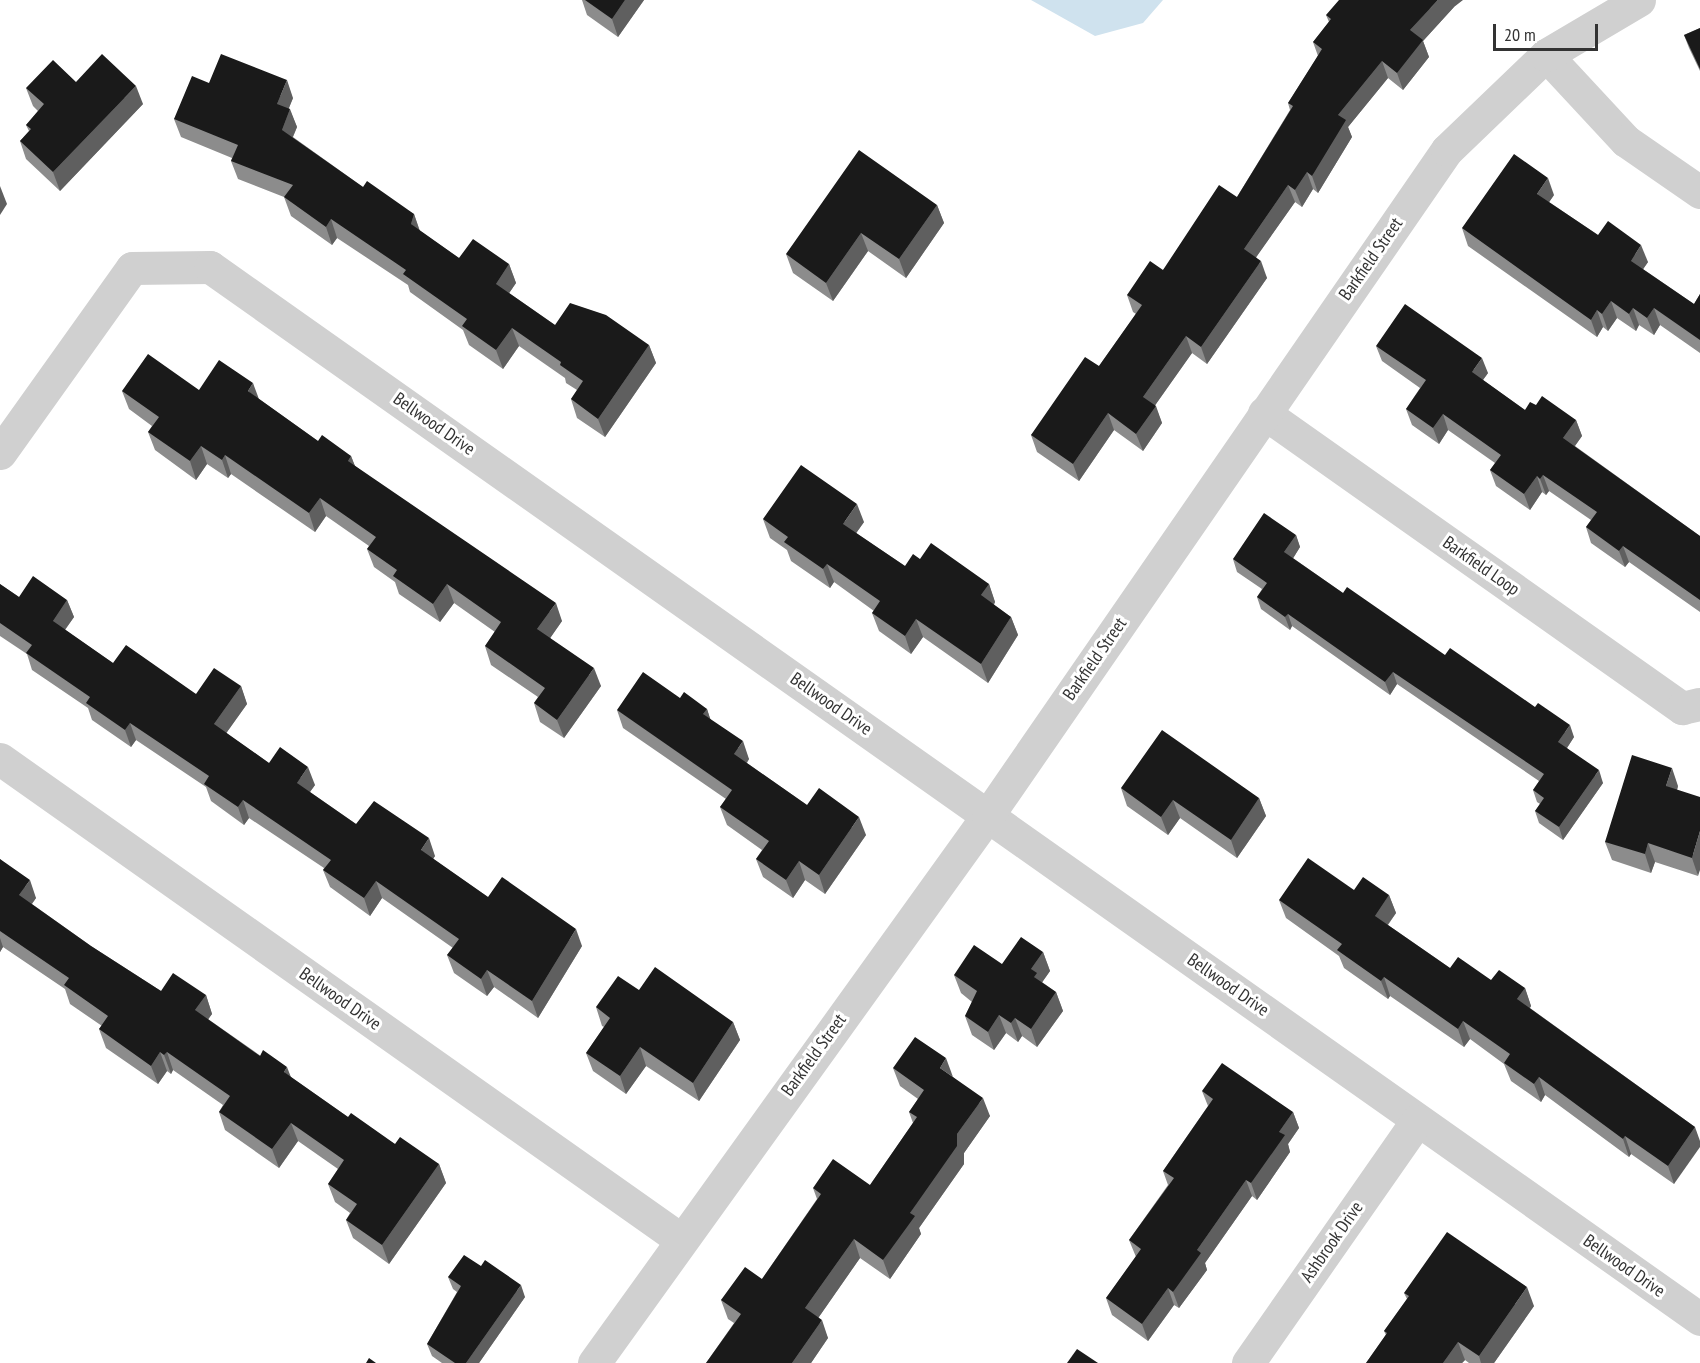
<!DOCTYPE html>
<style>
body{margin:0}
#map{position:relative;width:1700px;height:1363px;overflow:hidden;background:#fff;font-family:"PT Sans Narrow",sans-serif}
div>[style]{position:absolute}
.water>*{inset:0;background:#cfe2ee}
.minor>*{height:33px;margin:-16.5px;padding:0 16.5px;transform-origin:16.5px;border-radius:16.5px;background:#d0d0d0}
.wall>*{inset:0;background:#8c8c8c}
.shaded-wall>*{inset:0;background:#5f5f5f}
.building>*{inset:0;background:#1a1a1a}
span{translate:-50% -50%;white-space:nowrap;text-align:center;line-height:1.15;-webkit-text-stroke:6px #fff;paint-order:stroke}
.street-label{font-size:18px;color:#333}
.scale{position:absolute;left:1493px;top:24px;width:105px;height:27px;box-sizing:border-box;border:3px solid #333;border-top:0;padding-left:8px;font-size:18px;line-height:21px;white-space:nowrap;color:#333;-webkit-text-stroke:4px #fff;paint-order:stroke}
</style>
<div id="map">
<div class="water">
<i style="clip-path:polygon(1031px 0,1163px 0,1143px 23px,1095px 36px)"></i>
</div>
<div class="minor">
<i style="left:1546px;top:55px;width:117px;rotate:47.1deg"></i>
<i style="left:1626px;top:141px;width:90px;rotate:34.6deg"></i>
<i style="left:1264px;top:413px;width:512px;rotate:35.21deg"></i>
<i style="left:1682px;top:708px;width:18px;rotate:-13deg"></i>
<i style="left:0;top:453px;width:227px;rotate:-54.5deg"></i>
<i style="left:132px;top:268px;width:78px;rotate:-0.7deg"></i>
<i style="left:210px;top:267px;width:1824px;rotate:35.22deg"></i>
<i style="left:0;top:759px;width:832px;rotate:35.22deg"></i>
<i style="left:594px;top:1363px;width:675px;rotate:-54.28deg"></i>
<i style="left:988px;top:815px;width:808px;rotate:-55.39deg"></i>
<i style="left:1447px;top:150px;width:137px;rotate:-43.8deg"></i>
<i style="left:1546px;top:55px;width:108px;rotate:-30.6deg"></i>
<i style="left:1248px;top:1363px;width:295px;rotate:-55.1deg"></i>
</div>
<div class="wall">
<i style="clip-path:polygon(582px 0,644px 0,618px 37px,587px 15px)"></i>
<i style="clip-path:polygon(1454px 7px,1423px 41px,1429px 57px,1403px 90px,1388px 78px,1348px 127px,1352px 137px,1318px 193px,1313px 189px,1302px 207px,1295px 202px,1256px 257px,1267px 278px,1207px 364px,1192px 353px,1155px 405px,1162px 423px,1143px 451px,1114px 430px,1079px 481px,1037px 452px,1031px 435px,1099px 366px,1136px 314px,1133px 312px,1127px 295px,1163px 270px,1237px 197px,1290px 110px,1288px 103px,1318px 56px,1313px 42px,1329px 22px,1326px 15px)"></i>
<i style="clip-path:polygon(1700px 28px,1700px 71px,1689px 48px,1684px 35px)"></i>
<i style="clip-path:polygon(76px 82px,143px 104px,60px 191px,26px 159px,20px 141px,29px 131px,26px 125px,38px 111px,33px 106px,26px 88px)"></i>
<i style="clip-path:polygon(209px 83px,293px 98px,289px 108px,297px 127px,293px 137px,363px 187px,414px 214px,420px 231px,459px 258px,509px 264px,516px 283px,509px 293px,555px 325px,649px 345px,656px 363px,605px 437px,577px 418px,571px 399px,577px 390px,566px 383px,565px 378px,519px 346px,503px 369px,469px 345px,463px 330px,410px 292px,408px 285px,337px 238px,332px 245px,291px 216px,284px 197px,238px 179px,231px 161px,232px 158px,181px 137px,174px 119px)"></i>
<i style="clip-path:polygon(1554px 195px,1549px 202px,1598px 235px,1648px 262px,1643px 269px,1694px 304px,1700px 294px,1700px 353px,1660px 325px,1654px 335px,1639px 325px,1636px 331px,1617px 318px,1608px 331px,1603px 327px,1597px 337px,1468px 246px,1462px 228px)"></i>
<i style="clip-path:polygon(937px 205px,944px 223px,906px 278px,868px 251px,833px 301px,793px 273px,786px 254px)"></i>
<i style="clip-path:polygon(1376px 346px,1488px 373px,1483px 380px,1525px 410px,1536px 405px,1576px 420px,1582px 436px,1575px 446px,1700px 536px,1700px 612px,1629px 562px,1625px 567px,1591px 543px,1586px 527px,1591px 520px,1549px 491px,1546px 495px,1542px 492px,1530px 510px,1496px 486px,1490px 470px,1495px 463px,1448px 430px,1439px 444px,1412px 425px,1406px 409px,1420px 388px,1382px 361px)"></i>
<i style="clip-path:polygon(199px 390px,259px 399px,318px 441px,351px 456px,355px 466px,562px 621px,550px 638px,601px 686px,564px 738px,540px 722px,534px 703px,538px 697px,491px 665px,485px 646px,495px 632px,454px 603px,440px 622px,399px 594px,395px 582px,374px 567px,367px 549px,369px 546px,326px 516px,315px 532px,231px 474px,228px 478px,207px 464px,196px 480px,155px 450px,148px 432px,152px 426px,129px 409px,122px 391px)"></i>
<i style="clip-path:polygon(763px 519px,864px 522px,856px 533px,905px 566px,920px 559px,989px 584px,995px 602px,994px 605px,1011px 617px,1018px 635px,988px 683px,923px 637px,911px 654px,879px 631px,872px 613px,874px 611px,834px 582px,830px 588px,791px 561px,787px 550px,770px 538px)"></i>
<i style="clip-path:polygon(1296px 535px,1300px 547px,1293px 558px,1343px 593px,1574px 737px,1567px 748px,1603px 783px,1563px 840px,1539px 823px,1535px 811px,1540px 804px,1537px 802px,1533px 790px,1539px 781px,1397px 684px,1390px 695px,1292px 626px,1290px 630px,1261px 609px,1257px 597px,1262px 589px,1237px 572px,1233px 559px)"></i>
<i style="clip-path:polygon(0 584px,19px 597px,67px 600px,74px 617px,65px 630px,113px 663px,196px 694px,241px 686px,247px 704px,226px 733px,269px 763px,315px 785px,310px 792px,356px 824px,435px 856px,433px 859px,488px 897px,582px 946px,538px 1018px,494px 987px,487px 996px,454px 973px,447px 955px,453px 948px,382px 898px,370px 916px,330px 887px,323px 870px,324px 868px,249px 818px,244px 825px,211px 801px,206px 787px,136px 740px,131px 747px,92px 720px,88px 708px,32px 670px,27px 654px,0 636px)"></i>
<i style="clip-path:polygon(680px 698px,707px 709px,710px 719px,749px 759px,747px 763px,807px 805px,866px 835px,825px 894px,805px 880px,793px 898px,763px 877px,756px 859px,762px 850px,727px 825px,720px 807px,726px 799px,623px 728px,617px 710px)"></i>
<i style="clip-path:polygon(1678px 786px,1677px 790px,1698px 876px,1655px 862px,1651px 873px,1612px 860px,1605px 842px)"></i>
<i style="clip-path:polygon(1121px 788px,1259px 798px,1266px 816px,1237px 858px,1180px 818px,1168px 835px,1127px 806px)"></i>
<i style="clip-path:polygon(0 859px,36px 898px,32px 904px,91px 946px,161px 991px,206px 995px,212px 1014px,208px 1019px,348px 1117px,395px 1144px,439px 1164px,446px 1183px,389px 1264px,353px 1238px,346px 1220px,350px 1213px,335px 1202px,328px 1184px,338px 1169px,298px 1141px,279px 1168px,225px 1130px,219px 1112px,223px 1105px,173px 1070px,171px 1074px,167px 1071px,158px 1084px,106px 1048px,99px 1029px,102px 1026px,70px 1004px,65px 989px,3px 947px,0 952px)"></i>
<i style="clip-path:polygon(1354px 890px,1389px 895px,1396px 913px,1388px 925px,1450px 968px,1491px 980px,1525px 988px,1531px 1006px,1530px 1008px,1695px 1127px,1674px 1184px,1631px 1154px,1629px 1157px,1545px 1095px,1541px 1102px,1511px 1081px,1504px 1064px,1470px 1039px,1464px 1047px,1390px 996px,1388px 999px,1344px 968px,1339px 956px,1286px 918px,1279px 900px)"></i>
<i style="clip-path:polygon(1043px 952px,1050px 971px,1042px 982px,1056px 992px,1063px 1011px,1037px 1047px,1022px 1036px,1018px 1042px,1006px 1033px,994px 1050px,972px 1035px,965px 1016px,972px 1002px,961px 993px,954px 975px,1002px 964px)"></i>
<i style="clip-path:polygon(639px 990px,733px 1022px,740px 1040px,699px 1101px,646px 1066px,626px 1094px,593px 1071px,586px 1053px,604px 1027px,602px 1026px,596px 1007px)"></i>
<i style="clip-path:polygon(893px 1068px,953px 1077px,990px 1116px,964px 1153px,964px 1164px,919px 1228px,921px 1234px,890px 1279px,860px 1258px,818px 1318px,828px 1338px,811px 1363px,706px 1363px,734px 1323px,728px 1319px,721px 1300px,762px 1279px,817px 1199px,813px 1188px,870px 1185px,913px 1123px,909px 1112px,918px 1099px,900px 1086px)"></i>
<i style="clip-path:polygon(1202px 1091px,1293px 1112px,1299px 1128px,1288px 1144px,1290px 1152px,1257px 1200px,1252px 1196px,1205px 1263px,1207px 1270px,1179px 1308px,1174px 1305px,1148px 1341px,1112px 1315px,1106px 1298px,1136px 1257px,1129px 1240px,1168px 1185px,1163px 1171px,1208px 1106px)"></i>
<i style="clip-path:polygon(481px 1266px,525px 1297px,479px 1363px,442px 1363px,432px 1356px,427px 1344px,457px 1292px,453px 1289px,448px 1277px)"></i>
<i style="clip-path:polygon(1404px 1293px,1534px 1306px,1494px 1363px,1469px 1363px,1465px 1360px,1462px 1363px,1366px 1363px,1386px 1335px,1384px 1331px,1407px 1299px)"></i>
</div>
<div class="shaded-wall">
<i style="clip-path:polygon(625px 0,644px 0,618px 37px,612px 19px)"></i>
<i style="clip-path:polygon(1438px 0,1463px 0,1454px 7px,1423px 41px,1429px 57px,1403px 90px,1397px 73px,1410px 30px)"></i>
<i style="clip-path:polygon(1382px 61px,1388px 78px,1348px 127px,1352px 137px,1318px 193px,1312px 176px,1338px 115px)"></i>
<i style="clip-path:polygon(287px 80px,293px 98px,283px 122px,277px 104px)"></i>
<i style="clip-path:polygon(136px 86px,143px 104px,60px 191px,53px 172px)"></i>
<i style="clip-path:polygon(290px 109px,297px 127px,288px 148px,282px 130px)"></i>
<i style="clip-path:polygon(1307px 172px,1313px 189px,1302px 207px,1295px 190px)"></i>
<i style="clip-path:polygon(1548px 178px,1554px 195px,1543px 211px,1537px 194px)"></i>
<i style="clip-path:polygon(1288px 185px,1295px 202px,1250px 266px,1244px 249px)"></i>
<i style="clip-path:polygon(0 186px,7px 204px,0 215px)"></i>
<i style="clip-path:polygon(937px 205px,944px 223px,906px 278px,899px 259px)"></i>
<i style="clip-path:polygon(414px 214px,420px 232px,411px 224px)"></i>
<i style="clip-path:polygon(331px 219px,337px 238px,332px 245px,326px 227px)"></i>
<i style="clip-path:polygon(861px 233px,868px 251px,833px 301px,826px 283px)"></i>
<i style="clip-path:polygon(1641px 245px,1648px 262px,1637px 278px,1631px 261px)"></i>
<i style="clip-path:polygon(1261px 261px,1267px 278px,1207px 364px,1201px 347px)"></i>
<i style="clip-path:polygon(509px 264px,516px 283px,503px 302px,496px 284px)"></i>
<i style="clip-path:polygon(1611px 301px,1617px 318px,1608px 331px,1602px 314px)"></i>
<i style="clip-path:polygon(1633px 308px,1639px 325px,1636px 331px,1629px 314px)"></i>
<i style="clip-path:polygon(1654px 308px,1660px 325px,1654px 335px,1647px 318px)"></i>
<i style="clip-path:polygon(1597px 310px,1603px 327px,1597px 337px,1591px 320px)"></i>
<i style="clip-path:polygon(512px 328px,519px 346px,503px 369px,496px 350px)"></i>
<i style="clip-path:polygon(1186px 336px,1192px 353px,1149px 414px,1143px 397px)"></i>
<i style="clip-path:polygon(649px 345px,656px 363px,605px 437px,598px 419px)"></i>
<i style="clip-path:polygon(1482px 358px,1488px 373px,1477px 388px,1472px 372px)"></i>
<i style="clip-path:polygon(253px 383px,260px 402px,248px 391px)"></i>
<i style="clip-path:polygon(1156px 406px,1162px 423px,1143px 451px,1136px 434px)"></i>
<i style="clip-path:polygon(1108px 413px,1114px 430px,1079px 481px,1073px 464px)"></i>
<i style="clip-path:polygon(1443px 414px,1448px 430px,1439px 444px,1433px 428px)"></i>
<i style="clip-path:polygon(1576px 420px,1582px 436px,1569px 454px,1563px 438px)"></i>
<i style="clip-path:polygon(201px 446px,207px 464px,196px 480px,190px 461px)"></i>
<i style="clip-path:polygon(225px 455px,231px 474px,228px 478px,222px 460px)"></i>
<i style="clip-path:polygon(351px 456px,358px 474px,348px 461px)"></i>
<i style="clip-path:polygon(1543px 475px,1549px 491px,1546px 495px,1540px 479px)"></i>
<i style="clip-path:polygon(1537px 476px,1542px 492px,1530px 510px,1524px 494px)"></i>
<i style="clip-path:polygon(320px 498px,326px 516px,315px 532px,309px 513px)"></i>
<i style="clip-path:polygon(857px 504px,864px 522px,850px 542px,843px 524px)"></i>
<i style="clip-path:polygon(1296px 535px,1300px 547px,1289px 565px,1284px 552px)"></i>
<i style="clip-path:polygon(1623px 546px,1629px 562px,1625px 567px,1619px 551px)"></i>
<i style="clip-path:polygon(827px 564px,834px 582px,830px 588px,823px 569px)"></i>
<i style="clip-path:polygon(447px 584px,454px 603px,440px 622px,433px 604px)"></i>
<i style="clip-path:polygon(989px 584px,995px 602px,988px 614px,981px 595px)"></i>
<i style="clip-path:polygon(67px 600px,74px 617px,59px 638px,53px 621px)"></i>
<i style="clip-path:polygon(556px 603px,562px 621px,544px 647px,537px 629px)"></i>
<i style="clip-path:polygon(1288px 614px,1292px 626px,1290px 630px,1285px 617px)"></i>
<i style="clip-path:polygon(1011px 617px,1018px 635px,988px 683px,981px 664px)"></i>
<i style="clip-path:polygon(916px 619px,923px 637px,911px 654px,905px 636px)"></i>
<i style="clip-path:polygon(594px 668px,601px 686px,564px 738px,557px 720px)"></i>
<i style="clip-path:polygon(1393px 672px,1397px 684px,1390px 695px,1385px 682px)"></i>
<i style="clip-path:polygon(241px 686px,247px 704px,220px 742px,214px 724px)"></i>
<i style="clip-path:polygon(707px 709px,713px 727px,703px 714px)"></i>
<i style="clip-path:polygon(130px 723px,136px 740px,131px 747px,125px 730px)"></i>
<i style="clip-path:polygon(1570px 725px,1574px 737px,1563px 754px,1558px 742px)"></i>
<i style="clip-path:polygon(743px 741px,749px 759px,740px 772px,734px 754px)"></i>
<i style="clip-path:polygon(308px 767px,315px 785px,304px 800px,297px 783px)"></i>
<i style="clip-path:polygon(1672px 768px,1678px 786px,1673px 804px,1666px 786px)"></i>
<i style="clip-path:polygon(1599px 770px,1603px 783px,1563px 840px,1559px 827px)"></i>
<i style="clip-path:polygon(1259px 798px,1266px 816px,1237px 858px,1231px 840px)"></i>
<i style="clip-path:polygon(243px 800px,249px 818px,244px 825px,238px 807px)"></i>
<i style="clip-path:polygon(1173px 800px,1180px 818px,1168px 835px,1161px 817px)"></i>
<i style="clip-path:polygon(859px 817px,866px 835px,825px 894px,819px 875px)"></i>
<i style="clip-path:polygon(1700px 831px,1700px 870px,1698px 876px,1692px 858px)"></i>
<i style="clip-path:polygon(429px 838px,435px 856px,427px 868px,421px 850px)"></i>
<i style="clip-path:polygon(1648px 843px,1655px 862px,1651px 873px,1645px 854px)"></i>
<i style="clip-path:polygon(799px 861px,805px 880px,793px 898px,786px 880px)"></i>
<i style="clip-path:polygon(30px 880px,36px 898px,25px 913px,19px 895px)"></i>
<i style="clip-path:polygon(376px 881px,382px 898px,370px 916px,364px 898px)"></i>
<i style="clip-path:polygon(1389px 895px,1396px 913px,1381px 934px,1375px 916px)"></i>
<i style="clip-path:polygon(576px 929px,582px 946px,538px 1018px,532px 1001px)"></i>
<i style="clip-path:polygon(0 938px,3px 947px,0 952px)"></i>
<i style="clip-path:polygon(1043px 952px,1050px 971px,1041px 984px,1034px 977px,1031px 969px)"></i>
<i style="clip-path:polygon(487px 970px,494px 987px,487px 996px,481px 979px)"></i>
<i style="clip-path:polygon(1384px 977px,1390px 996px,1388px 999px,1381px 981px)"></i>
<i style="clip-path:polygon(1525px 988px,1531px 1006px,1524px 1017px,1517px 999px)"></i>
<i style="clip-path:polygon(1056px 992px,1063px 1011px,1037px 1047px,1031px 1029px)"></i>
<i style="clip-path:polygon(206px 995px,212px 1014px,202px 1028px,195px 1010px)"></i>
<i style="clip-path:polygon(999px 1015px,1006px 1033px,994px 1050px,988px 1032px)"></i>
<i style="clip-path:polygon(1015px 1018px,1022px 1036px,1018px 1042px,1011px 1023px)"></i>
<i style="clip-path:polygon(1463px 1021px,1470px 1039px,1464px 1047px,1458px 1029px)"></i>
<i style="clip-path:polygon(733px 1022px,740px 1040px,699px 1101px,693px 1083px)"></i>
<i style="clip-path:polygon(640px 1047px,646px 1066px,626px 1094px,620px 1076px)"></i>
<i style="clip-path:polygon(160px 1052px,167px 1071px,158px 1084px,151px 1066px)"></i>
<i style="clip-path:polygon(167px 1052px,173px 1070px,171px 1074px,164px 1055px)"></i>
<i style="clip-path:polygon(946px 1058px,953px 1077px,940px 1068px)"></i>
<i style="clip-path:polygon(287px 1067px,294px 1085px,284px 1072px)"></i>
<i style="clip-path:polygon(1539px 1077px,1545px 1095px,1541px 1102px,1534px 1084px)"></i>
<i style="clip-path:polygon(983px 1098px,990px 1116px,964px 1153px,964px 1164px,919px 1228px,921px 1234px,890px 1279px,883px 1260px,910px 1213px,957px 1134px)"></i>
<i style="clip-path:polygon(1293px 1112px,1299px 1128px,1288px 1144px,1290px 1152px,1257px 1200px,1251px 1183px,1279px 1132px)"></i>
<i style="clip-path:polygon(291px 1123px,298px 1141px,279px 1168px,272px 1149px)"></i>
<i style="clip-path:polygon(1695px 1127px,1700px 1141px,1700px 1147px,1674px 1184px,1668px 1166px)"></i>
<i style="clip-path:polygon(1625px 1136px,1631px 1154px,1629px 1157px,1623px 1139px)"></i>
<i style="clip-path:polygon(439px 1164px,446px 1183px,389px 1264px,382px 1245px)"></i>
<i style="clip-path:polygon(1246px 1180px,1252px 1196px,1205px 1263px,1207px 1270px,1179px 1308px,1173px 1292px,1197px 1250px)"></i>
<i style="clip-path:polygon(854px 1239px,860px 1258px,812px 1327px,805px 1308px)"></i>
<i style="clip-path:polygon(521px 1285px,525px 1297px,479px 1363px,466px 1363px)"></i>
<i style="clip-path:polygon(1527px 1287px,1534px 1306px,1494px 1363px,1481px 1363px,1479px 1356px)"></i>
<i style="clip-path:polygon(1168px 1288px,1174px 1305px,1148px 1341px,1142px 1324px)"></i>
<i style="clip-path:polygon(822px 1320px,828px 1338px,811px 1363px,792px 1363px)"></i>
<i style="clip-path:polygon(1458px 1342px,1465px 1360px,1462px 1363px,1443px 1363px)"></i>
</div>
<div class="building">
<i style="clip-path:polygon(585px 0,625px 0,612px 19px)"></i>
<i style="clip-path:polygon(1339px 0,1438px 0,1410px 30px,1423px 40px,1397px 73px,1382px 61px,1338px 115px,1346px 120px,1312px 176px,1307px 172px,1295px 190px,1288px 185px,1244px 249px,1261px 261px,1201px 347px,1186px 336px,1143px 397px,1156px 406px,1136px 434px,1108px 413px,1073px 464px,1031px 435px,1085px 357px,1099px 366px,1142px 305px,1127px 295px,1150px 261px,1163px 270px,1219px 185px,1237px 197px,1293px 106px,1288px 103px,1322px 49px,1313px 42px,1331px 19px,1326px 15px)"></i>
<i style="clip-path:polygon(1700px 28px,1700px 69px,1684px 35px)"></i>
<i style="clip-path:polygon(102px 54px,136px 86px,53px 172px,20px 141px,31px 129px,26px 125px,44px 104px,26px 88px,53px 60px,76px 82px)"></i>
<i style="clip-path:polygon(221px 54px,287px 80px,277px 104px,290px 109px,282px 130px,363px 187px,367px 181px,414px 214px,411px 224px,459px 258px,473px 239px,509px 264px,496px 284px,555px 325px,570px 303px,606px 315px,649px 345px,598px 419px,571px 399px,583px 381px,560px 365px,561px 362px,512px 328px,496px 350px,462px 326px,467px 319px,403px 274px,406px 270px,331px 219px,326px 227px,284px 197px,293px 185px,231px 161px,238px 145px,174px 119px,192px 76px,209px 83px)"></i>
<i style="clip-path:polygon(859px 150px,937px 205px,899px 259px,861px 233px,826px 283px,786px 254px)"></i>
<i style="clip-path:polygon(1514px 154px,1548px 178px,1537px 194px,1598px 235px,1608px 221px,1641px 245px,1631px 261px,1694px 304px,1700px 294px,1700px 340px,1654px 308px,1647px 318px,1633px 308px,1629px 314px,1611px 301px,1602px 314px,1597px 310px,1591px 320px,1462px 228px)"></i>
<i style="clip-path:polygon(1405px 304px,1482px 358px,1472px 372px,1525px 410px,1530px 402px,1536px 405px,1542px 396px,1576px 420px,1563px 438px,1700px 536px,1700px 600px,1623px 546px,1619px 551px,1586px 527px,1597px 512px,1543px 475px,1540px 479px,1537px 476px,1524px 494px,1490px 470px,1501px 455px,1443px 414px,1433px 428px,1406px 409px,1426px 380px,1376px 346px)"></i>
<i style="clip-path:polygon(148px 354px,199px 390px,219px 360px,253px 383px,248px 391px,318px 441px,322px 435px,351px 456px,348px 461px,556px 603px,537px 629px,594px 668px,557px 720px,534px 703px,545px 688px,485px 646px,501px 622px,447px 584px,433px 604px,393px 576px,397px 570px,367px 549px,376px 537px,320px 498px,309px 513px,225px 455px,222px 460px,201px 446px,190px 461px,148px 432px,159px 417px,122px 391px)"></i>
<i style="clip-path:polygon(801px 465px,857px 504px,843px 524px,905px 566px,913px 554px,920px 559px,931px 543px,989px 584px,981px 595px,1011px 617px,981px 664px,916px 619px,905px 636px,872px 613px,880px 601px,827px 564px,823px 569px,784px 542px,788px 537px,763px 519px)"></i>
<i style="clip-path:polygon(1264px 513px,1296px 535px,1284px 552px,1343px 593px,1347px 587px,1445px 655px,1450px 648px,1535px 707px,1538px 703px,1570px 725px,1558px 742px,1599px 770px,1559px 827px,1535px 811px,1544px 798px,1533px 790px,1544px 774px,1393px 672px,1385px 682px,1288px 614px,1285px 617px,1257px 597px,1267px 583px,1233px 559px)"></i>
<i style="clip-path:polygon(33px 576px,67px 600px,53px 621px,113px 663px,126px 645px,196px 694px,214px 668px,241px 686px,214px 724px,269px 763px,280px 747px,308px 767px,297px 783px,356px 824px,374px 801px,429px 838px,421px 850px,488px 897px,502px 877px,576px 929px,532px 1001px,487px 970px,481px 979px,447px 955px,459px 939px,376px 881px,364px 898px,323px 870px,331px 860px,243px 800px,238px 807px,204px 784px,209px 776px,130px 723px,125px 730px,86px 703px,90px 697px,26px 653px,32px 645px,0 623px,0 584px,19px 597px)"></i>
<i style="clip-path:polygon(643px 672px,680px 698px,684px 692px,707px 709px,703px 714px,743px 741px,734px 754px,807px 805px,819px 788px,859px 817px,819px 875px,799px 861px,786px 880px,756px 859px,769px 841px,720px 807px,732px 790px,617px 710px)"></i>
<i style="clip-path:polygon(1162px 730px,1259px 798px,1231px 840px,1173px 800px,1161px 817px,1121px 788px)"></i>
<i style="clip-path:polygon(1632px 755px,1672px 768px,1666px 786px,1700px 797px,1700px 831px,1692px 858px,1648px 843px,1645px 854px,1605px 842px)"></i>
<i style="clip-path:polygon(1308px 858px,1354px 890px,1363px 877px,1389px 895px,1375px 916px,1450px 968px,1458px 957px,1491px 980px,1499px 970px,1525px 988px,1517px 999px,1695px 1127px,1668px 1166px,1625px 1136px,1623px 1139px,1539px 1077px,1534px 1084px,1504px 1063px,1510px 1054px,1463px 1021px,1458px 1029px,1384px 977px,1381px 981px,1337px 950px,1342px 944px,1279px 900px)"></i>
<i style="clip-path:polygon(0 859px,30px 880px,19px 895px,91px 946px,161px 991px,173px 973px,206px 995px,195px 1010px,260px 1056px,263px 1050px,287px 1067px,284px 1072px,348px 1117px,351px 1113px,395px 1144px,400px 1137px,439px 1164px,382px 1245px,346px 1220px,357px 1204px,328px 1184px,344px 1160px,291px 1123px,272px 1149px,219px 1112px,230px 1096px,167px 1052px,164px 1055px,160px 1052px,151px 1066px,99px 1029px,108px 1016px,64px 985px,69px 978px,0 931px)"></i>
<i style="clip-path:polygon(1021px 937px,1043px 952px,1031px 969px,1037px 973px,1034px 977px,1056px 992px,1031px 1029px,1015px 1018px,1011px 1023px,999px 1015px,988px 1032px,965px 1016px,977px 991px,954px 975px,974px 945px,1002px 964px)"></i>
<i style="clip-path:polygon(655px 967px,733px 1022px,693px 1083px,640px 1047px,620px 1076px,586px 1053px,610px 1018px,596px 1007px,618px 976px,639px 990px)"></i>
<i style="clip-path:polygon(915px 1037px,946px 1058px,940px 1068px,983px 1098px,957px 1134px,957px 1146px,910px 1213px,915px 1216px,883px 1260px,854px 1239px,805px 1308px,822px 1320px,792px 1363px,706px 1363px,741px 1314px,721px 1300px,745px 1267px,762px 1279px,821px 1194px,813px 1188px,833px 1159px,870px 1185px,917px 1117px,909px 1112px,924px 1090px,893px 1068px)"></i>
<i style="clip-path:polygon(1222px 1063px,1293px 1112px,1279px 1132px,1285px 1135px,1251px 1183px,1246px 1180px,1197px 1250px,1201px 1253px,1173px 1292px,1168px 1288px,1142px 1324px,1106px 1298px,1141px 1249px,1129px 1240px,1174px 1178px,1163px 1171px,1213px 1099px,1202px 1091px)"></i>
<i style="clip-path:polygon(1447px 1232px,1527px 1287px,1479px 1356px,1458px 1342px,1443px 1363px,1366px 1363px,1387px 1333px,1384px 1331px,1409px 1296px,1404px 1293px)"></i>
<i style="clip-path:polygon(464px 1255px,481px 1266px,485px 1260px,521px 1285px,466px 1363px,455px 1363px,427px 1344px,461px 1286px,448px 1277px)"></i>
<i style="clip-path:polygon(1077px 1349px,1098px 1363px,1067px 1363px)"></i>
<i style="clip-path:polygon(369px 1358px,376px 1363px,366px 1363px)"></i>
</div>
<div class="street-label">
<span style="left:1371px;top:259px;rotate:-55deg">Barkfield Street</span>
<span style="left:434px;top:424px;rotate:35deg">Bellwood Drive</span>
<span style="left:1481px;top:566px;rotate:35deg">Barkfield Loop</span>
<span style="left:1095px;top:659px;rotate:-55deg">Barkfield Street</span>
<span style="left:831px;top:704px;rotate:35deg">Bellwood Drive</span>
<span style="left:1228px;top:985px;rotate:35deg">Bellwood Drive</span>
<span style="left:340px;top:999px;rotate:35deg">Bellwood Drive</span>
<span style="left:814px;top:1055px;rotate:-54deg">Barkfield Street</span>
<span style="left:1332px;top:1242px;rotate:-55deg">Ashbrook Drive</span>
<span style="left:1624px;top:1266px;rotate:35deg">Bellwood Drive</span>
</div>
<div class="scale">20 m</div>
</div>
